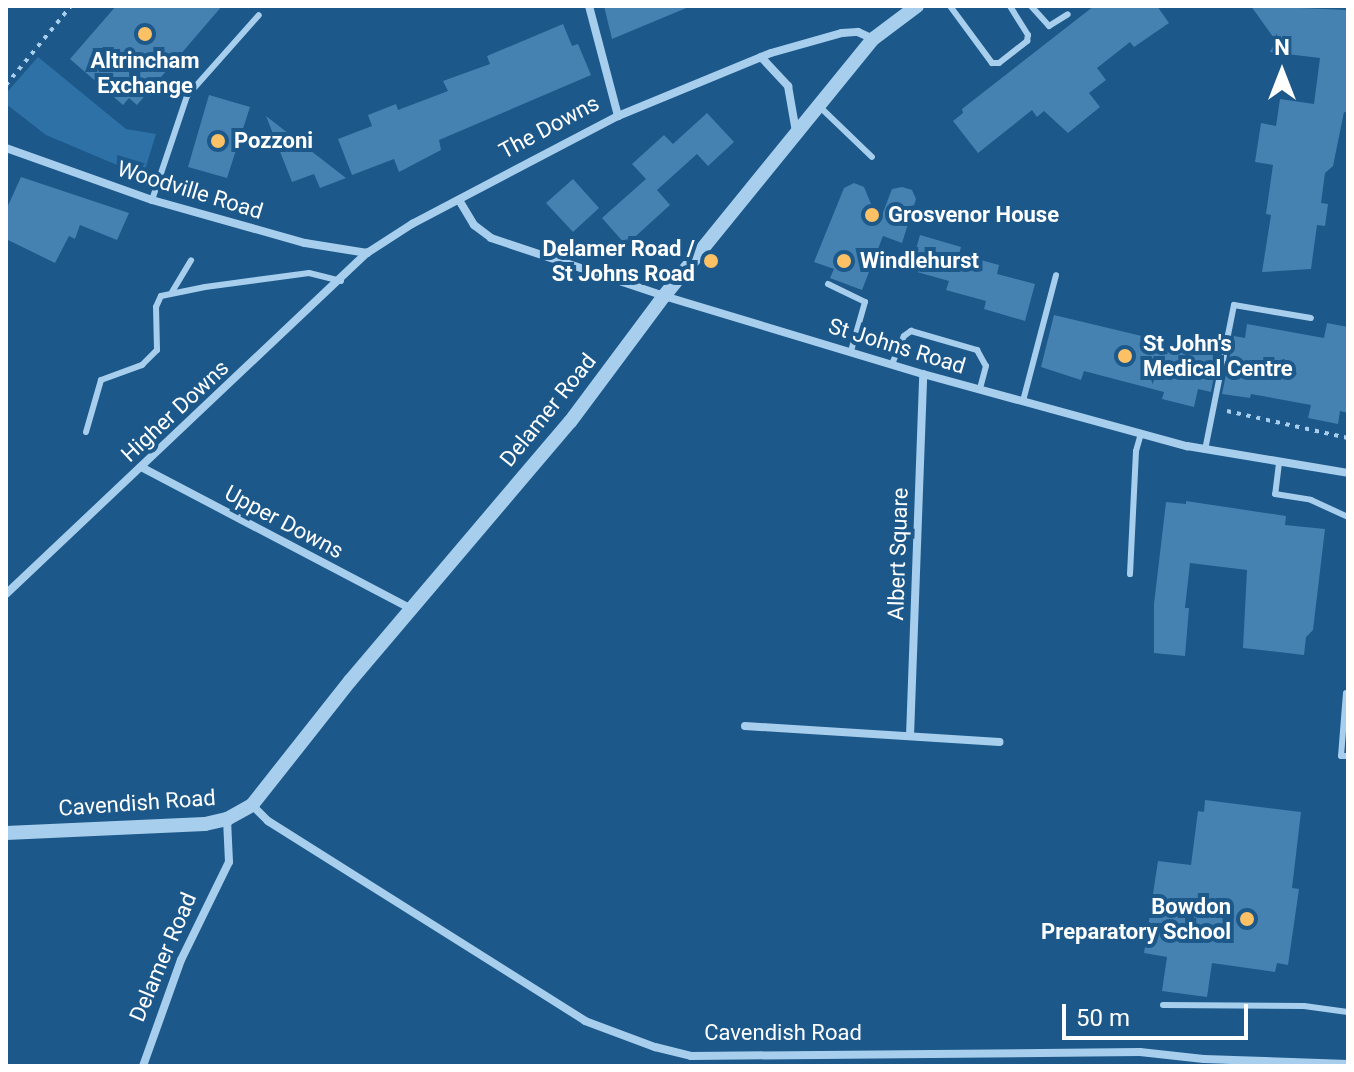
<!DOCTYPE html>
<style>
body{margin:0}
#map{position:relative;width:1354px;height:1072px;overflow:hidden;background:#1c588a;font-family:Roboto,sans-serif}
div>[style]{position:absolute}
.green>*{inset:0;background:#2d71a6}
.building>*{inset:0;background:#4582b2}
.path>*{height:4px;margin-top:-2px;transform-origin:0;background:repeating-linear-gradient(90deg,#a7ceec 0 4px,transparent 0 10px)}
.service>*{height:6px;margin:-3px;padding:0 3px;transform-origin:3px;border-radius:3px;background:#a7ceec}
.minor>*{height:8px;margin:-4px;padding:0 4px;transform-origin:4px;border-radius:4px;background:#a7ceec}
.tertiary>*{height:14px;margin:-7px;padding:0 7px;transform-origin:7px;border-radius:7px;background:#a7ceec}
.dots>*{width:22px;height:22px;translate:-50% -50%;box-sizing:border-box;border:4px solid #1c588a;border-radius:50%}
span{translate:-50% -50%;white-space:nowrap;text-align:center;line-height:1.15;-webkit-text-stroke:8px #1c588a;paint-order:stroke}
.poi-label{font-size:22px;color:#fff;font-weight:700}
.left{translate:0 -50%;text-align:left}
.right{translate:-100% -50%;text-align:right}
.street-label{font-size:22px;color:#fff}
.frame{position:absolute;inset:0;border:8px solid #fff;pointer-events:none}
.north{position:absolute;left:1242px;top:32px;width:80px;height:80px;-webkit-text-stroke:6px #1c588a;paint-order:stroke;rotate:0deg;font-size:22px;font-weight:700;line-height:32px;text-align:center;color:#fff}
.north::after{content:'';display:block;margin:auto;width:28px;height:36px;background:#fff;clip-path:polygon(50% 0,100% 100%,50% 72%,0 100%)}
.scale{position:absolute;left:1062px;top:1004px;width:186px;height:36px;box-sizing:border-box;border:4px solid #fff;border-top:0;padding-left:10px;font-size:24px;line-height:28px;white-space:nowrap;color:#fff;-webkit-text-stroke:6px #1c588a;paint-order:stroke}
</style>
<div id="map">
<div class="green">
<i style="clip-path:polygon(38px 57px,126px 129px,156px 134px,143px 176px,46px 135px,6px 104px,8px 91px)"></i>
</div>
<div class="building">
<i style="clip-path:polygon(116px 6px,222px 6px,137px 105px,129px 98px,123px 105px,70px 59px)"></i>
<i style="clip-path:polygon(604px 6px,691px 6px,612px 39px)"></i>
<i style="clip-path:polygon(1094px 6px,1157px 6px,1169px 23px,1134px 47px,1130px 42px,1097px 68px,1106px 80px,1089px 93px,1100px 107px,1068px 133px,1044px 111px,1037px 117px,1032px 110px,978px 153px,953px 121px,963px 113px,962px 109px)"></i>
<i style="clip-path:polygon(1251px 6px,1348px 10px,1348px 113px,1344px 112px,1333px 166px,1325px 173px,1321px 203px,1328px 204px,1325px 226px,1317px 225px,1311px 269px,1262px 272px,1271px 215px,1266px 214px,1273px 165px,1255px 162px,1261px 123px,1276px 126px,1280px 99px,1314px 104px,1320px 58px,1270px 52px,1276px 41px)"></i>
<i style="clip-path:polygon(563px 24px,572px 46px,578px 44px,591px 75px,439px 140px,441px 150px,399px 172px,394px 159px,352px 175px,338px 139px,372px 126px,368px 115px,396px 104px,398px 110px,448px 91px,443px 81px,490px 64px,487px 56px)"></i>
<i style="clip-path:polygon(209px 95px,250px 107px,227px 178px,188px 167px)"></i>
<i style="clip-path:polygon(707px 113px,734px 142px,708px 166px,697px 154px,657px 190px,670px 205px,626px 245px,602px 218px,646px 179px,632px 164px,664px 135px,673px 144px)"></i>
<i style="clip-path:polygon(266px 116px,302px 144px,346px 178px,320px 188px,314px 174px,292px 182px)"></i>
<i style="clip-path:polygon(21px 177px,129px 213px,117px 240px,80px 225px,75px 239px,69px 236px,55px 263px,6px 239px,6px 210px)"></i>
<i style="clip-path:polygon(573px 179px,599px 208px,573px 232px,546px 203px)"></i>
<i style="clip-path:polygon(854px 183px,864px 187px,879px 223px,892px 189px,902px 187px,912px 190px,916px 199px,902px 243px,883px 236px,862px 290px,830px 278px,834px 269px,814px 262px,844px 188px)"></i>
<i style="clip-path:polygon(920px 235px,961px 247px,959px 254px,999px 265px,997px 274px,1035px 284px,1025px 321px,984px 309px,986px 301px,946px 290px,949px 281px,910px 270px)"></i>
<i style="clip-path:polygon(1054px 315px,1175px 344px,1177px 337px,1219px 348px,1211px 392px,1198px 389px,1194px 407px,1162px 399px,1164px 392px,1084px 371px,1081px 380px,1041px 367px)"></i>
<i style="clip-path:polygon(1327px 323px,1348px 327px,1348px 413px,1340px 411px,1338px 424px,1308px 418px,1311px 405px,1251px 394px,1250px 398px,1222px 394px,1234px 336px,1245px 338px,1247px 324px,1324px 338px)"></i>
<i style="clip-path:polygon(1186px 501px,1286px 516px,1285px 525px,1325px 529px,1313px 630px,1306px 637px,1304px 655px,1243px 648px,1247px 570px,1190px 563px,1185px 608px,1189px 608px,1185px 656px,1154px 653px,1154px 604px,1166px 502px,1186px 504px)"></i>
<i style="clip-path:polygon(1205px 800px,1301px 812px,1292px 888px,1299px 889px,1288px 965px,1277px 963px,1275px 972px,1212px 963px,1207px 997px,1162px 991px,1167px 957px,1144px 953px,1158px 861px,1191px 865px,1198px 811px,1204px 812px)"></i>
</div>
<div class="path">
<i style="left:6px;top:85px;width:102px;rotate:-50.6deg"></i>
<i style="left:1227px;top:411px;width:124px;rotate:12.6deg"></i>
</div>
<div class="service">
<i style="left:950px;top:6px;width:71px;rotate:53.6deg"></i>
<i style="left:992px;top:63px;width:7px"></i>
<i style="left:999px;top:63px;width:36px;rotate:-38deg"></i>
<i style="left:1027px;top:41px;width:6px;rotate:-81deg"></i>
<i style="left:1028px;top:35px;width:34px;rotate:-122deg"></i>
<i style="left:1031px;top:6px;width:27px;rotate:48deg"></i>
<i style="left:1049px;top:26px;width:22px;rotate:-32deg"></i>
<i style="left:820px;top:107px;width:72px;rotate:43.9deg"></i>
<i style="left:152px;top:200px;width:110px;rotate:-71.4deg"></i>
<i style="left:187px;top:96px;width:108px;rotate:-48.4deg"></i>
<i style="left:828px;top:284px;width:41px;rotate:25.9deg"></i>
<i style="left:865px;top:302px;width:51px;rotate:105.9deg"></i>
<i style="left:172px;top:292px;width:37px;rotate:-59deg"></i>
<i style="left:892px;top:364px;width:30px;rotate:-67deg"></i>
<i style="left:904px;top:336px;width:9px;rotate:-36deg"></i>
<i style="left:911px;top:331px;width:69px;rotate:16.1deg"></i>
<i style="left:977px;top:350px;width:18px;rotate:61deg"></i>
<i style="left:986px;top:366px;width:24px;rotate:105deg"></i>
<i style="left:1023px;top:401px;width:130px;rotate:-75.3deg"></i>
<i style="left:86px;top:432px;width:54px;rotate:-73.9deg"></i>
<i style="left:101px;top:380px;width:44px;rotate:-20.1deg"></i>
<i style="left:142px;top:365px;width:21px;rotate:-45deg"></i>
<i style="left:157px;top:350px;width:43px;rotate:-91.3deg"></i>
<i style="left:156px;top:307px;width:12px;rotate:-66deg"></i>
<i style="left:161px;top:296px;width:45px;rotate:-11.6deg"></i>
<i style="left:205px;top:287px;width:105px;rotate:-7.7deg"></i>
<i style="left:309px;top:273px;width:33px;rotate:14deg"></i>
<i style="left:1205px;top:450px;width:148px;rotate:-78.7deg"></i>
<i style="left:1234px;top:305px;width:78px;rotate:9.6deg"></i>
<i style="left:1279px;top:463px;width:31px;rotate:97deg"></i>
<i style="left:1275px;top:494px;width:36px;rotate:9deg"></i>
<i style="left:1311px;top:500px;width:41px;rotate:24.7deg"></i>
<i style="left:1130px;top:574px;width:123px;rotate:-87.2deg"></i>
<i style="left:1136px;top:451px;width:18px;rotate:-74deg"></i>
<i style="left:1346px;top:693px;width:63px;rotate:94.5deg"></i>
<i style="left:1341px;top:756px;width:7px"></i>
<i style="left:1163px;top:1005px;width:141px;rotate:0.4deg"></i>
<i style="left:1304px;top:1006px;width:44px;rotate:7.8deg"></i>
</div>
<div class="minor">
<i style="left:589px;top:6px;width:114px;rotate:75.2deg"></i>
<i style="left:761px;top:57px;width:40px;rotate:47deg"></i>
<i style="left:788px;top:86px;width:47px;rotate:80.1deg"></i>
<i style="left:6px;top:148px;width:155px;rotate:19.6deg"></i>
<i style="left:152px;top:200px;width:159px;rotate:15.7deg"></i>
<i style="left:305px;top:243px;width:63px;rotate:9.2deg"></i>
<i style="left:459px;top:200px;width:29px;rotate:59deg"></i>
<i style="left:474px;top:225px;width:21px;rotate:37deg"></i>
<i style="left:491px;top:238px;width:182px;rotate:18.5deg"></i>
<i style="left:664px;top:296px;width:270px;rotate:16.8deg"></i>
<i style="left:923px;top:374px;width:274px;rotate:15.3deg"></i>
<i style="left:1187px;top:446px;width:163px;rotate:9.5deg"></i>
<i style="left:141px;top:467px;width:305px;rotate:27.7deg"></i>
<i style="left:6px;top:594px;width:497px;rotate:-43.4deg"></i>
<i style="left:367px;top:253px;width:54px;rotate:-32.8deg"></i>
<i style="left:412px;top:224px;width:233px;rotate:-27.7deg"></i>
<i style="left:618px;top:116px;width:165px;rotate:-22.4deg"></i>
<i style="left:771px;top:53px;width:74px;rotate:-15.7deg"></i>
<i style="left:842px;top:33px;width:16px;rotate:-4deg"></i>
<i style="left:858px;top:32px;width:17px;rotate:25deg"></i>
<i style="left:745px;top:726px;width:255px;rotate:3.6deg"></i>
<i style="left:910px;top:736px;width:362px;rotate:-87.9deg"></i>
<i style="left:252px;top:805px;width:23px;rotate:45deg"></i>
<i style="left:268px;top:821px;width:375px;rotate:32.2deg"></i>
<i style="left:585px;top:1021px;width:75px;rotate:20.4deg"></i>
<i style="left:655px;top:1047px;width:37px;rotate:14deg"></i>
<i style="left:691px;top:1056px;width:449px;rotate:-0.5deg"></i>
<i style="left:1140px;top:1052px;width:64px;rotate:6.2deg"></i>
<i style="left:1204px;top:1059px;width:144px;rotate:2deg"></i>
<i style="left:143px;top:1066px;width:113px;rotate:-70.3deg"></i>
<i style="left:181px;top:960px;width:109px;rotate:-63.9deg"></i>
<i style="left:229px;top:862px;width:43px;rotate:-92.7deg"></i>
</div>
<div class="tertiary">
<i style="left:6px;top:833px;width:199px;rotate:-2.6deg"></i>
<i style="left:205px;top:824px;width:23px;rotate:-13deg"></i>
<i style="left:227px;top:819px;width:29px;rotate:-29deg"></i>
<i style="left:252px;top:805px;width:158px;rotate:-51.7deg"></i>
<i style="left:350px;top:681px;width:340px;rotate:-49.7deg"></i>
<i style="left:570px;top:422px;width:157px;rotate:-53.3deg"></i>
<i style="left:664px;top:296px;width:331px;rotate:-50.9deg"></i>
<i style="left:873px;top:39px;width:55px;rotate:-36.9deg"></i>
</div>
<div class="dots">
<i style="left:145px;top:34px;background:#fcc065"></i>
<i style="left:218px;top:141px;background:#fcc065"></i>
<i style="left:872px;top:215px;background:#fcc065"></i>
<i style="left:711px;top:261px;background:#fcc065"></i>
<i style="left:844px;top:261px;background:#fcc065"></i>
<i style="left:1125px;top:356px;background:#fcc065"></i>
<i style="left:1247px;top:919px;background:#fcc065"></i>
</div>
<div class="poi-label">
<span style="left:145px;top:73px">Altrincham<br>Exchange</span>
<span class="left" style="left:234px;top:141px">Pozzoni</span>
<span class="left" style="left:888px;top:215px">Grosvenor House</span>
<span class="right" style="left:695px;top:261px">Delamer Road /<br>St Johns Road</span>
<span class="left" style="left:860px;top:261px">Windlehurst</span>
<span class="left" style="left:1143px;top:356px">St John's<br>Medical Centre</span>
<span class="right" style="left:1231px;top:919px">Bowdon<br>Preparatory School</span>
</div>
<div class="street-label">
<span style="left:549px;top:127px;rotate:-28deg">The Downs</span>
<span style="left:190px;top:190px;rotate:17deg">Woodville Road</span>
<span style="left:897px;top:346px;rotate:17deg">St Johns Road</span>
<span style="left:548px;top:410px;rotate:-51deg">Delamer Road</span>
<span style="left:175px;top:411px;rotate:-43deg">Higher Downs</span>
<span style="left:284px;top:522px;rotate:28deg">Upper Downs</span>
<span style="left:898px;top:554px;rotate:-88deg">Albert Square</span>
<span style="left:137px;top:803px;rotate:-4deg">Cavendish Road</span>
<span style="left:163px;top:957px;rotate:-67deg">Delamer Road</span>
<span style="left:783px;top:1033px">Cavendish Road</span>
</div>
<div class="frame"></div>
<div class="north">N</div>
<div class="scale">50 m</div>
</div>
